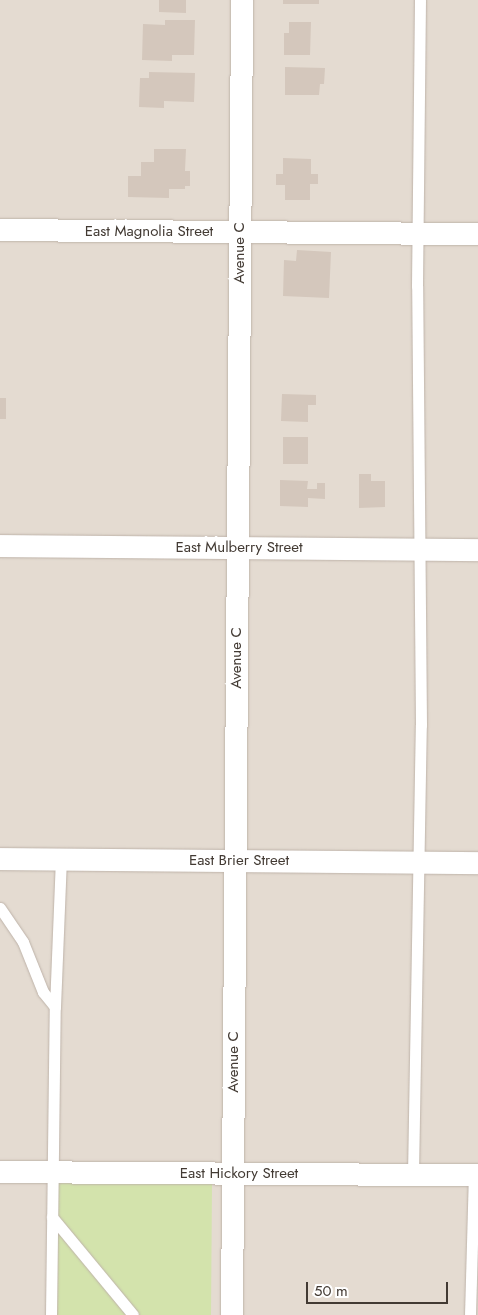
<!DOCTYPE html>
<style>
body{margin:0}
#map{position:relative;width:478px;height:1315px;overflow:hidden;background:#f0eae3;font-family:Jost,sans-serif}
div>[style]{position:absolute}
.residential>*{inset:0;background:#e4dbd1}
.green>*{inset:0;background:#d3e3ac}
.building>*{inset:0;background:#d4c7bc}
.roads{filter:drop-shadow(0 0 1px #beb3a9) drop-shadow(0 0 1px #beb3a9)}
.lane>*{height:11px;margin:-5.5px;padding:0 5.5px;transform-origin:5.5px;border-radius:5.5px;background:#fff}
.street>*{height:22px;margin:-11px;padding:0 11px;transform-origin:11px;border-radius:11px;background:#fff}
span{translate:-50% -50%;white-space:nowrap;text-align:center;line-height:1.15;-webkit-text-stroke:5px #fff;paint-order:stroke}
.street-label{font-size:15px;color:#423a33}
.scale{position:absolute;left:306px;top:1282px;width:142px;height:22px;box-sizing:border-box;border:2px solid #423a33;border-top:0;padding-left:6px;font-size:15px;line-height:18px;white-space:nowrap;color:#423a33;-webkit-text-stroke:4px #fff;paint-order:stroke}
</style>
<div id="map">
<div class="residential">
<i style="clip-path:polygon(0 0,478px 0,478px 1315px,0 1315px)"></i>
</div>
<div class="green">
<i style="clip-path:polygon(58px 1182px,212px 1184px,211px 1315px,57px 1315px)"></i>
</div>
<div class="building">
<i style="clip-path:polygon(159px 0,186px 0,186px 13px,159px 12px)"></i>
<i style="clip-path:polygon(283px 0,319px 0,319px 4px,283px 4px)"></i>
<i style="clip-path:polygon(165px 20px,195px 20px,194px 55px,172px 55px,172px 61px,142px 60px,143px 24px,165px 25px)"></i>
<i style="clip-path:polygon(289px 22px,311px 22px,310px 55px,284px 55px,284px 33px,289px 33px)"></i>
<i style="clip-path:polygon(285px 67px,325px 68px,324px 84px,320px 84px,319px 95px,285px 95px)"></i>
<i style="clip-path:polygon(149px 72px,195px 73px,194px 102px,164px 101px,164px 108px,139px 107px,140px 78px,149px 78px)"></i>
<i style="clip-path:polygon(154px 149px,186px 149px,185px 171px,190px 171px,190px 186px,185px 186px,185px 189px,169px 189px,169px 198px,128px 197px,128px 176px,141px 176px,141px 162px,154px 162px)"></i>
<i style="clip-path:polygon(283px 158px,311px 159px,311px 174px,318px 174px,318px 184px,310px 184px,310px 200px,285px 200px,285px 185px,276px 185px,276px 174px,283px 174px)"></i>
<i style="clip-path:polygon(297px 250px,331px 252px,329px 298px,283px 296px,284px 260px,296px 261px)"></i>
<i style="clip-path:polygon(282px 394px,316px 395px,316px 405px,308px 405px,308px 422px,281px 421px)"></i>
<i style="clip-path:polygon(0 398px,6px 398px,6px 419px,0 419px)"></i>
<i style="clip-path:polygon(283px 437px,308px 437px,308px 464px,283px 464px)"></i>
<i style="clip-path:polygon(359px 474px,371px 474px,371px 481px,385px 481px,385px 507px,359px 508px)"></i>
<i style="clip-path:polygon(280px 480px,308px 481px,307px 489px,317px 489px,317px 483px,325px 483px,325px 499px,308px 498px,308px 507px,280px 506px)"></i>
</div>
<div class="roads">
<div class="lane">
<i style="left:0;top:908px;width:41px;rotate:55.9deg"></i>
<i style="left:23px;top:942px;width:54px;rotate:68.2deg"></i>
<i style="left:43px;top:992px;width:19px;rotate:51deg"></i>
<i style="left:413px;top:1174px;width:449px;rotate:-89deg"></i>
<i style="left:421px;top:725px;width:439px;rotate:-90.5deg"></i>
<i style="left:417px;top:286px;width:286px;rotate:-89.4deg"></i>
<i style="left:52px;top:1217px;width:127px;rotate:50.4deg"></i>
<i style="left:51px;top:1315px;width:308px;rotate:-89.3deg"></i>
<i style="left:55px;top:1007px;width:148px;rotate:-87.7deg"></i>
<i style="left:470px;top:1315px;width:140px;rotate:-88.4deg"></i>
</div>
<div class="street">
<i style="left:0;top:230px;width:478px;rotate:0.5deg"></i>
<i style="left:0;top:546px;width:478px;rotate:0.5deg"></i>
<i style="left:0;top:859px;width:478px;rotate:0.5deg"></i>
<i style="left:0;top:1172px;width:478px;rotate:0.4deg"></i>
<i style="left:232px;top:1315px;width:1315px;rotate:-89.56deg"></i>
</div>
</div>
<div class="street-label">
<span style="left:149px;top:232px">East Magnolia Street</span>
<span style="left:240px;top:253px;rotate:-90deg">Avenue C</span>
<span style="left:239px;top:548px">East Mulberry Street</span>
<span style="left:237px;top:658px;rotate:-90deg">Avenue C</span>
<span style="left:239px;top:861px">East Brier Street</span>
<span style="left:234px;top:1062px;rotate:-90deg">Avenue C</span>
<span style="left:239px;top:1174px">East Hickory Street</span>
</div>
<div class="scale">50 m</div>
</div>
